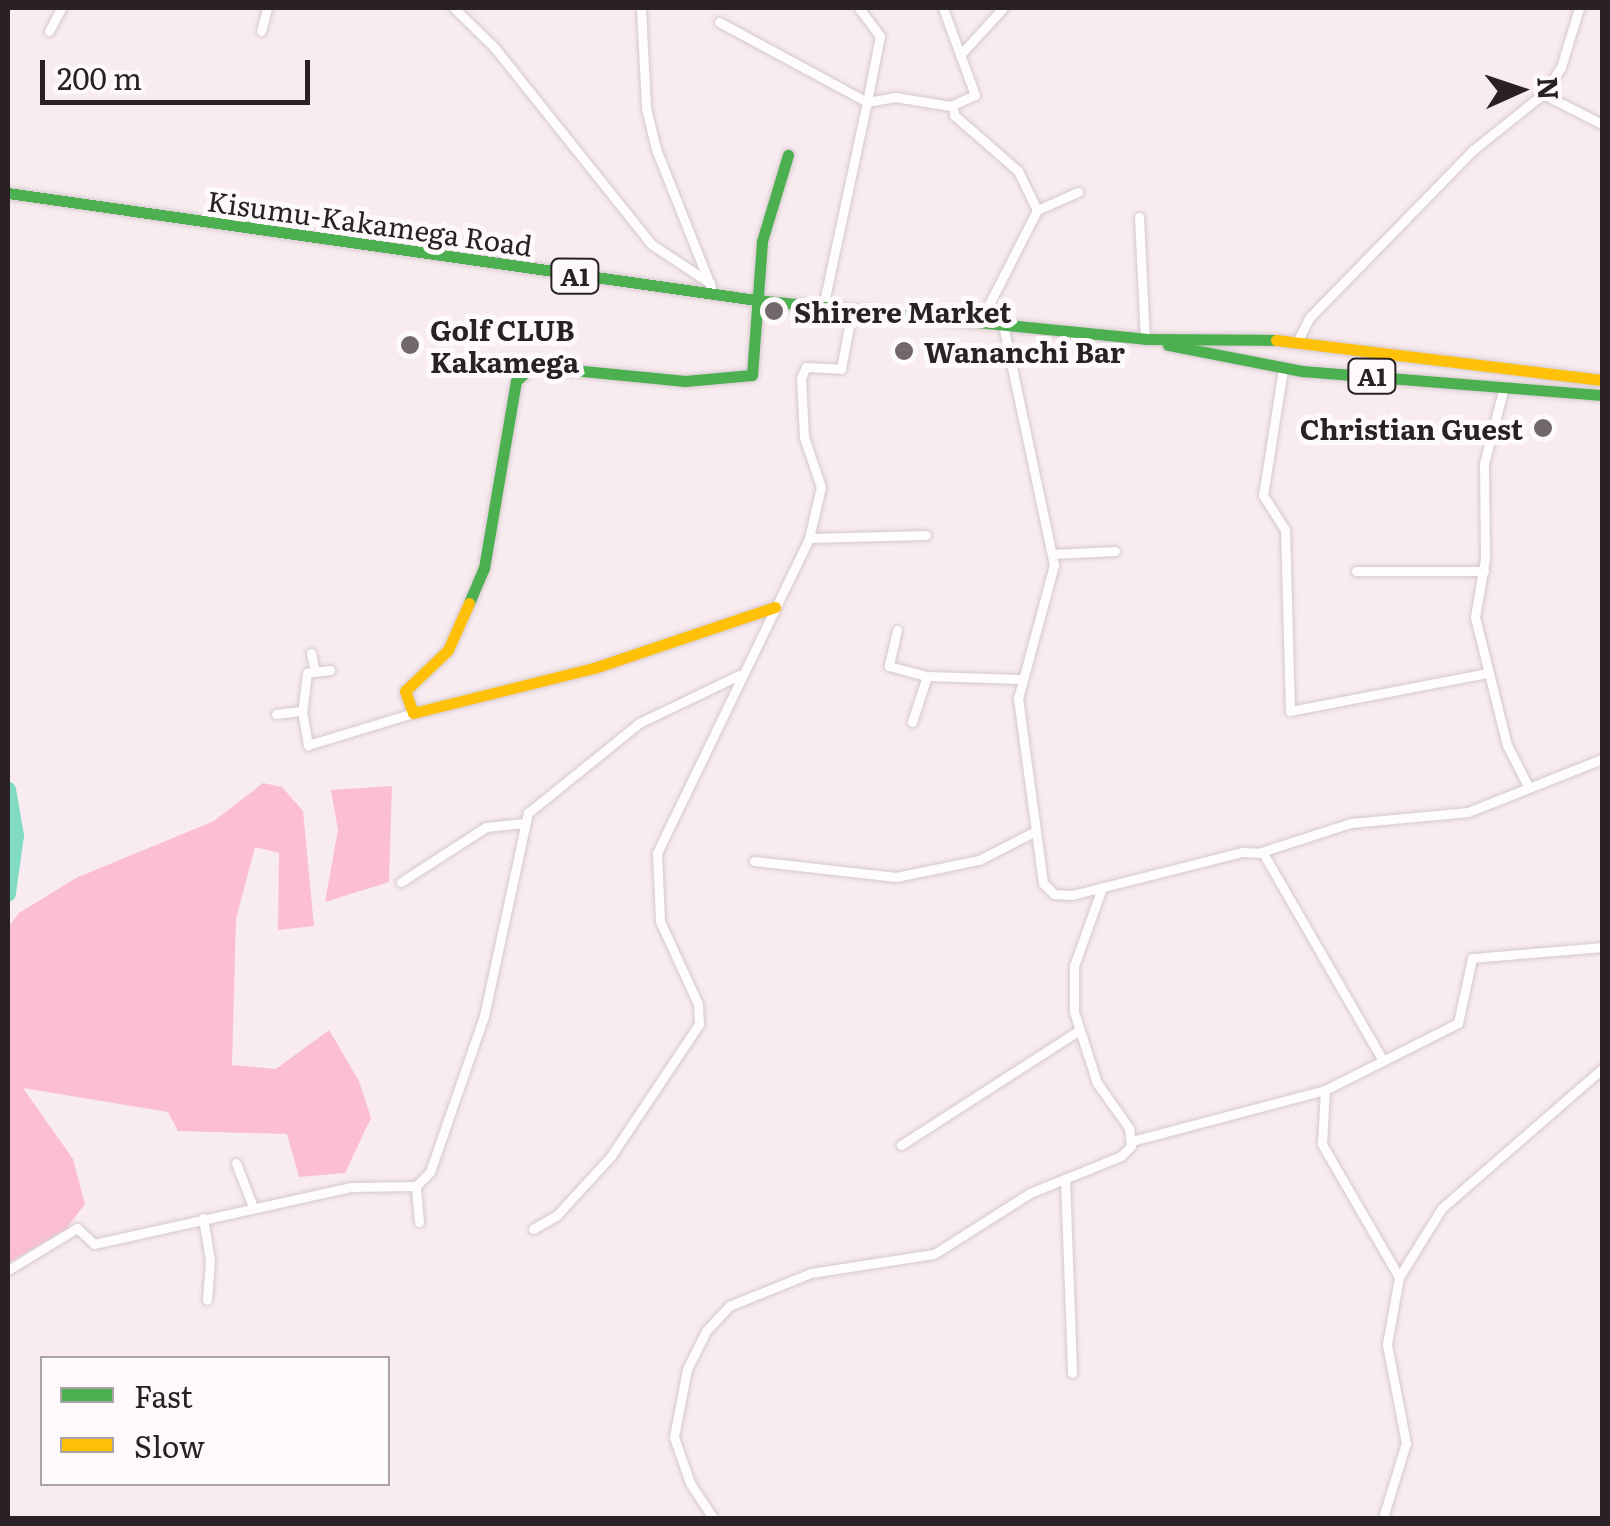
<!DOCTYPE html>
<style>
body{margin:0}
#map{position:relative;width:1610px;height:1526px;overflow:hidden;background:#f9ecf0;font-family:Literata,serif}
div>[style]{position:absolute}
.forest>*{inset:0;background:#fbbed3}
.river>*{height:15px;margin:-7.5px;padding:0 7.5px;transform-origin:7.5px;border-radius:7.5px;background:#81dac2}
.roads{filter:drop-shadow(0 0 2px #d4c9cd) drop-shadow(0 0 2px #d4c9cd)}
.street>*{height:9px;margin:-4.5px;padding:0 4.5px;transform-origin:4.5px;border-radius:4.5px;background:#fefcfd}
.fast>*{height:11px;margin:-5.5px;padding:0 5.5px;transform-origin:5.5px;border-radius:5.5px;background:#4caf50}
.slow>*{height:11px;margin:-5.5px;padding:0 5.5px;transform-origin:5.5px;border-radius:5.5px;background:#ffc107}
.dots>*{width:28px;height:28px;translate:-50% -50%;box-sizing:border-box;border:5px solid #fef9fb;border-radius:50%}
span{translate:-50% -50%;white-space:nowrap;text-align:center;line-height:1.15;-webkit-text-stroke:10px #fef9fb;paint-order:stroke}
.shield-label span{padding:2px 8px;background:#fef9fb;border:2px solid;border-radius:8px;-webkit-text-stroke-width:0}
.shield-label{font-size:25px;color:#292123;font-weight:700}
.street-label{font-size:28px;color:#292123}
.poi-label{font-size:28px;color:#292123;font-weight:700}
.left{translate:0 -50%;text-align:left}
.right{translate:-100% -50%;text-align:right}
.frame{position:absolute;inset:0;border:10px solid #292123;pointer-events:none}
.legend{position:absolute;left:40px;top:1356px;width:350px;height:130px;box-sizing:border-box;background:#fef9fb;border:2px solid #a9a3a5;margin:0;padding:12px 18px;list-style:none;font-size:30px;color:#292123}
.legend li{display:flex;align-items:center;gap:20px;height:50px}
.legend b{width:50px;border:2px solid #a9a3a5}
.north{position:absolute;left:1470px;top:40px;width:100px;height:100px;-webkit-text-stroke:8px #fef9fb;paint-order:stroke;rotate:87deg;font-size:28px;font-weight:700;line-height:40px;text-align:center;color:#292123}
.north::after{content:'';display:block;margin:auto;width:35px;height:45px;background:#292123;clip-path:polygon(50% 0,100% 100%,50% 72%,0 100%)}
.scale{position:absolute;left:40px;top:60px;width:270px;height:45px;box-sizing:border-box;border:5px solid #292123;border-top:0;padding-left:12px;font-size:30px;line-height:35px;white-space:nowrap;color:#292123;-webkit-text-stroke:8px #fef9fb;paint-order:stroke}
</style>
<div id="map">
<div class="forest">
<i style="clip-path:polygon(263px 783px,282px 787px,303px 811px,314px 926px,278px 930px,279px 853px,255px 847px,236px 919px,232px 1065px,276px 1069px,329px 1030px,359px 1081px,371px 1118px,345px 1173px,299px 1177px,287px 1134px,178px 1131px,168px 1112px,23px 1088px,73px 1159px,85px 1204px,66px 1229px,8px 1263px,8px 928px,19px 913px,76px 878px,214px 821px)"></i>
<i style="clip-path:polygon(392px 786px,389px 882px,325px 902px,338px 830px,331px 790px)"></i>
</div>
<div class="river">
<i style="left:8px;top:789px;width:47px;rotate:80.1deg"></i>
<i style="left:16px;top:835px;width:59px;rotate:97.9deg"></i>
</div>
<div class="roads">
<div class="street">
<i style="left:454px;top:8px;width:56px;rotate:44.3deg"></i>
<i style="left:494px;top:47px;width:252px;rotate:51.4deg"></i>
<i style="left:651px;top:244px;width:71px;rotate:33.5deg"></i>
<i style="left:641px;top:8px;width:100px;rotate:87.1deg"></i>
<i style="left:646px;top:108px;width:42px;rotate:76.3deg"></i>
<i style="left:656px;top:149px;width:149px;rotate:68.3deg"></i>
<i style="left:719px;top:22px;width:168px;rotate:28.4deg"></i>
<i style="left:867px;top:102px;width:67px;rotate:-78.9deg"></i>
<i style="left:880px;top:36px;width:35px;rotate:-127deg"></i>
<i style="left:49px;top:31px;width:26px;rotate:-62deg"></i>
<i style="left:261px;top:31px;width:24px;rotate:-75deg"></i>
<i style="left:960px;top:55px;width:64px;rotate:-47.5deg"></i>
<i style="left:1543px;top:94px;width:66px;rotate:27deg"></i>
<i style="left:953px;top:105px;width:10px;rotate:84deg"></i>
<i style="left:954px;top:115px;width:85px;rotate:41.2deg"></i>
<i style="left:1018px;top:171px;width:43px;rotate:64deg"></i>
<i style="left:1139px;top:217px;width:122px;rotate:87.2deg"></i>
<i style="left:823px;top:307px;width:210px;rotate:-77.9deg"></i>
<i style="left:867px;top:102px;width:28px;rotate:-10deg"></i>
<i style="left:895px;top:97px;width:56px;rotate:9.3deg"></i>
<i style="left:950px;top:106px;width:27px;rotate:-24deg"></i>
<i style="left:975px;top:95px;width:93px;rotate:-110.2deg"></i>
<i style="left:980px;top:322px;width:126px;rotate:-63deg"></i>
<i style="left:1037px;top:210px;width:45px;rotate:-23.7deg"></i>
<i style="left:1003px;top:325px;width:245px;rotate:78deg"></i>
<i style="left:1054px;top:565px;width:138px;rotate:105.1deg"></i>
<i style="left:1018px;top:698px;width:187px;rotate:82.3deg"></i>
<i style="left:1043px;top:883px;width:16px;rotate:45deg"></i>
<i style="left:1054px;top:894px;width:18px;rotate:3deg"></i>
<i style="left:1072px;top:895px;width:175px;rotate:-14.2deg"></i>
<i style="left:1242px;top:852px;width:21px;rotate:3deg"></i>
<i style="left:1263px;top:853px;width:238px;rotate:60deg"></i>
<i style="left:1298px;top:340px;width:25px;rotate:-63deg"></i>
<i style="left:1309px;top:318px;width:235px;rotate:-45.7deg"></i>
<i style="left:1473px;top:150px;width:90px;rotate:-38.7deg"></i>
<i style="left:1543px;top:94px;width:32px;rotate:-56deg"></i>
<i style="left:1561px;top:67px;width:62px;rotate:-73deg"></i>
<i style="left:1283px;top:369px;width:128px;rotate:99deg"></i>
<i style="left:1263px;top:495px;width:41px;rotate:57.8deg"></i>
<i style="left:1285px;top:530px;width:181px;rotate:88.4deg"></i>
<i style="left:1290px;top:711px;width:202px;rotate:-10.9deg"></i>
<i style="left:1504px;top:387px;width:80px;rotate:104.6deg"></i>
<i style="left:1484px;top:464px;width:95px;rotate:89.4deg"></i>
<i style="left:1485px;top:559px;width:59px;rotate:99.8deg"></i>
<i style="left:1475px;top:617px;width:132px;rotate:76deg"></i>
<i style="left:1507px;top:745px;width:46px;rotate:62.9deg"></i>
<i style="left:809px;top:538px;width:117px;rotate:-1.5deg"></i>
<i style="left:1053px;top:554px;width:62px;rotate:-2.8deg"></i>
<i style="left:1356px;top:571px;width:128px"></i>
<i style="left:897px;top:630px;width:37px;rotate:103deg"></i>
<i style="left:889px;top:666px;width:39px;rotate:15deg"></i>
<i style="left:311px;top:653px;width:19px;rotate:78deg"></i>
<i style="left:330px;top:670px;width:23px;rotate:173deg"></i>
<i style="left:307px;top:673px;width:38px;rotate:97deg"></i>
<i style="left:302px;top:711px;width:35px;rotate:80deg"></i>
<i style="left:308px;top:745px;width:110px;rotate:-16.9deg"></i>
<i style="left:276px;top:714px;width:26px;rotate:-7deg"></i>
<i style="left:912px;top:722px;width:48px;rotate:-71.9deg"></i>
<i style="left:927px;top:676px;width:94px;rotate:1.8deg"></i>
<i style="left:1261px;top:852px;width:95px;rotate:-17.9deg"></i>
<i style="left:1351px;top:823px;width:118px;rotate:-5.4deg"></i>
<i style="left:1468px;top:812px;width:144px;rotate:-21.6deg"></i>
<i style="left:754px;top:861px;width:143px;rotate:6.4deg"></i>
<i style="left:896px;top:877px;width:85px;rotate:-11.6deg"></i>
<i style="left:979px;top:860px;width:62px;rotate:-27deg"></i>
<i style="left:401px;top:882px;width:101px;rotate:-32.9deg"></i>
<i style="left:486px;top:827px;width:39px;rotate:-6deg"></i>
<i style="left:1132px;top:1141px;width:200px;rotate:-14.8deg"></i>
<i style="left:901px;top:1145px;width:211px;rotate:-32.8deg"></i>
<i style="left:236px;top:1163px;width:47px;rotate:68.9deg"></i>
<i style="left:1065px;top:1179px;width:194px;rotate:87.9deg"></i>
<i style="left:203px;top:1218px;width:43px;rotate:80.5deg"></i>
<i style="left:210px;top:1260px;width:40px;rotate:94.3deg"></i>
<i style="left:419px;top:1222px;width:36px;rotate:-95deg"></i>
<i style="left:416px;top:1186px;width:20px;rotate:-45deg"></i>
<i style="left:430px;top:1172px;width:165px;rotate:-70.9deg"></i>
<i style="left:484px;top:1016px;width:208px;rotate:-77.8deg"></i>
<i style="left:528px;top:813px;width:143px;rotate:-39deg"></i>
<i style="left:639px;top:723px;width:111px;rotate:-25.6deg"></i>
<i style="left:533px;top:1229px;width:28px;rotate:-30deg"></i>
<i style="left:557px;top:1215px;width:80px;rotate:-47.5deg"></i>
<i style="left:611px;top:1156px;width:159px;rotate:-56.3deg"></i>
<i style="left:699px;top:1024px;width:20px;rotate:-93deg"></i>
<i style="left:698px;top:1004px;width:91px;rotate:-114.6deg"></i>
<i style="left:660px;top:921px;width:68px;rotate:-92.5deg"></i>
<i style="left:657px;top:853px;width:350px;rotate:-64.2deg"></i>
<i style="left:809px;top:538px;width:52px;rotate:-76.8deg"></i>
<i style="left:821px;top:487px;width:53px;rotate:-108.8deg"></i>
<i style="left:804px;top:437px;width:59px;rotate:-92.9deg"></i>
<i style="left:801px;top:378px;width:12px;rotate:-66deg"></i>
<i style="left:806px;top:367px;width:35px;rotate:3deg"></i>
<i style="left:841px;top:369px;width:60px;rotate:-79.4deg"></i>
<i style="left:8px;top:1270px;width:81px;rotate:-31.3deg"></i>
<i style="left:77px;top:1228px;width:23px;rotate:43deg"></i>
<i style="left:94px;top:1244px;width:264px;rotate:-12.5deg"></i>
<i style="left:352px;top:1187px;width:64px;rotate:-0.9deg"></i>
<i style="left:1399px;top:1277px;width:154px;rotate:-120.1deg"></i>
<i style="left:1322px;top:1144px;width:54px;rotate:-86.8deg"></i>
<i style="left:1325px;top:1090px;width:149px;rotate:-26.7deg"></i>
<i style="left:1458px;top:1023px;width:66px;rotate:-77.8deg"></i>
<i style="left:1472px;top:958px;width:130px;rotate:-4.8deg"></i>
<i style="left:713px;top:1518px;width:42px;rotate:-123.3deg"></i>
<i style="left:690px;top:1483px;width:49px;rotate:-109.2deg"></i>
<i style="left:674px;top:1437px;width:69px;rotate:-79.2deg"></i>
<i style="left:687px;top:1369px;width:42px;rotate:-63.4deg"></i>
<i style="left:706px;top:1331px;width:34px;rotate:-47deg"></i>
<i style="left:729px;top:1306px;width:88px;rotate:-21.9deg"></i>
<i style="left:811px;top:1273px;width:124px;rotate:-8.8deg"></i>
<i style="left:934px;top:1254px;width:114px;rotate:-32.4deg"></i>
<i style="left:1030px;top:1193px;width:98px;rotate:-22.1deg"></i>
<i style="left:1121px;top:1156px;width:14px;rotate:-45deg"></i>
<i style="left:1131px;top:1146px;width:18px;rotate:-96deg"></i>
<i style="left:1129px;top:1128px;width:55px;rotate:-125.4deg"></i>
<i style="left:1097px;top:1083px;width:75px;rotate:-107.9deg"></i>
<i style="left:1074px;top:1012px;width:46px;rotate:-90deg"></i>
<i style="left:1074px;top:966px;width:83px;rotate:-70.3deg"></i>
<i style="left:1383px;top:1518px;width:78px;rotate:-73deg"></i>
<i style="left:1406px;top:1443px;width:101px;rotate:-100.9deg"></i>
<i style="left:1387px;top:1344px;width:68px;rotate:-79.8deg"></i>
<i style="left:1399px;top:1277px;width:81px;rotate:-58.1deg"></i>
<i style="left:1442px;top:1208px;width:212px;rotate:-41deg"></i>
</div>
<div class="fast">
<i style="left:8px;top:193px;width:756px;rotate:8.14deg"></i>
<i style="left:756px;top:300px;width:391px;rotate:5.7deg"></i>
<i style="left:1145px;top:339px;width:131px;rotate:0.4deg"></i>
<i style="left:1168px;top:345px;width:136px;rotate:11deg"></i>
<i style="left:1302px;top:371px;width:301px;rotate:4.6deg"></i>
<i style="left:469px;top:603px;width:38px;rotate:-67deg"></i>
<i style="left:484px;top:568px;width:190px;rotate:-80.3deg"></i>
<i style="left:516px;top:381px;width:22px;rotate:-43deg"></i>
<i style="left:532px;top:366px;width:154px;rotate:5.6deg"></i>
<i style="left:685px;top:381px;width:67px;rotate:-5.1deg"></i>
<i style="left:752px;top:375px;width:134px;rotate:-85.7deg"></i>
<i style="left:762px;top:241px;width:90px;rotate:-73.2deg"></i>
</div>
<div class="slow">
<i style="left:1276px;top:340px;width:328px;rotate:7deg"></i>
<i style="left:469px;top:603px;width:51px;rotate:114.1deg"></i>
<i style="left:448px;top:650px;width:59px;rotate:136.4deg"></i>
<i style="left:405px;top:691px;width:23px;rotate:70deg"></i>
<i style="left:413px;top:713px;width:187px;rotate:-14deg"></i>
<i style="left:594px;top:668px;width:191px;rotate:-18.6deg"></i>
</div>
</div>
<div class="dots">
<i style="left:774px;top:311px;background:#72686b"></i>
<i style="left:410px;top:345px;background:#72686b"></i>
<i style="left:904px;top:351px;background:#72686b"></i>
<i style="left:1543px;top:428px;background:#72686b"></i>
</div>
<div class="shield-label">
<span style="left:575px;top:276px">A1</span>
<span style="left:1372px;top:376px">A1</span>
</div>
<div class="street-label">
<span style="left:370px;top:222px;rotate:8deg">Kisumu-Kakamega Road</span>
</div>
<div class="poi-label">
<span class="left" style="left:794px;top:311px">Shirere Market</span>
<span class="left" style="left:430px;top:345px">Golf CLUB<br>Kakamega</span>
<span class="left" style="left:924px;top:351px">Wananchi Bar</span>
<span class="right" style="left:1523px;top:428px">Christian Guest</span>
</div>
<div class="frame"></div>
<ul class="legend">
<li><b style="height:12px;background:#4caf50"></b>Fast</li>
<li><b style="height:12px;background:#ffc107"></b>Slow</li>
</ul>
<div class="north">N</div>
<div class="scale">200 m</div>
</div>
